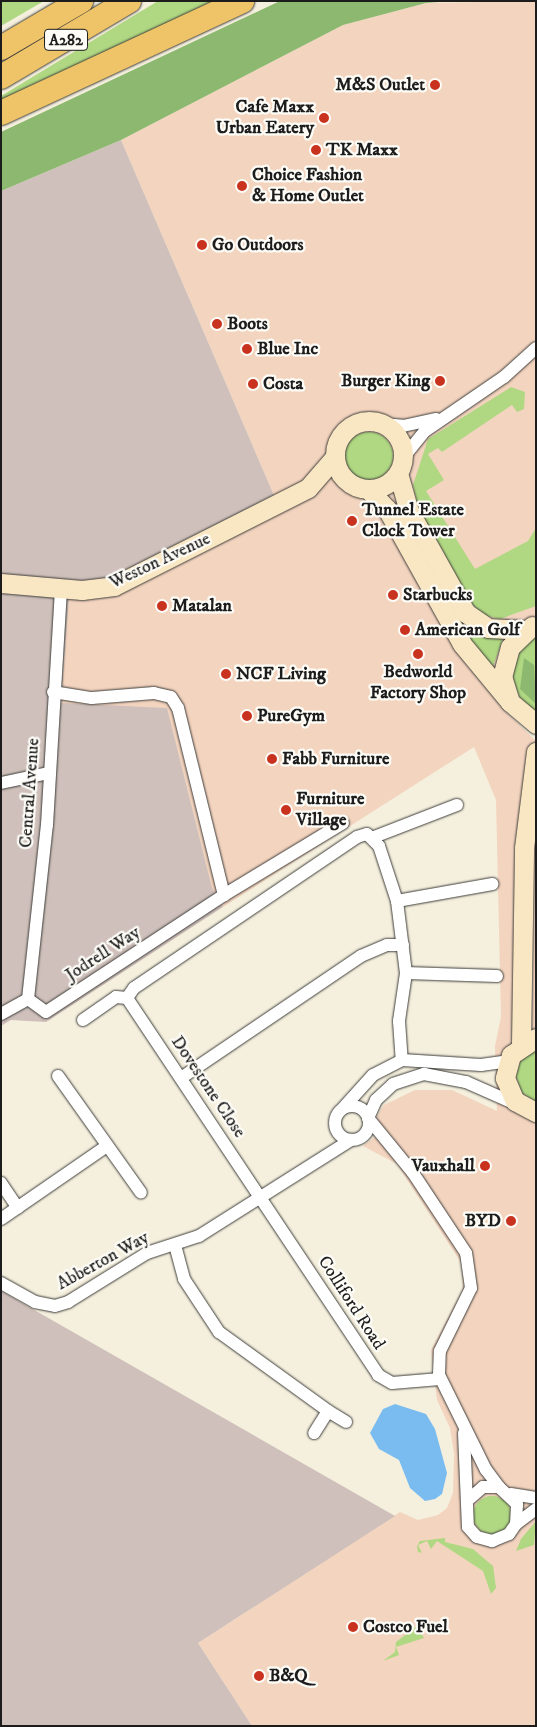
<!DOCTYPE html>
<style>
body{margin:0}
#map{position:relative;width:537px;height:1727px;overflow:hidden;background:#f5f0de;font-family:"IM FELL DW Pica",serif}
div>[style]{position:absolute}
.built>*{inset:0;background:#f3d4bf}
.industrial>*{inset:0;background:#cfc0bb}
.green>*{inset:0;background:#b0d882}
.round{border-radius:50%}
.forest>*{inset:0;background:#8cb870}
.water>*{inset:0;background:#7abcef}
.roads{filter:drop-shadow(0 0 1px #3d3c39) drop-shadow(0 0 1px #3d3c39)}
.street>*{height:12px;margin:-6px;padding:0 6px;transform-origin:6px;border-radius:6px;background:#fff}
.street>.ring{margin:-6px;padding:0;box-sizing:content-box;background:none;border:12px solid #fff;border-radius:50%}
.secondary>*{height:19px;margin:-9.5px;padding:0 9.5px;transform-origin:9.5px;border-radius:9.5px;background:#f9e7c3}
.secondary>.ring{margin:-9.5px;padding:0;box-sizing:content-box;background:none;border:19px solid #f9e7c3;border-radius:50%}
.highway>*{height:24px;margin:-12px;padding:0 12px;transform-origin:12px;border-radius:12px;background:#efc469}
.dots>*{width:14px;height:14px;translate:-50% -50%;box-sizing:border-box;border:2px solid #fdfcf7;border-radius:50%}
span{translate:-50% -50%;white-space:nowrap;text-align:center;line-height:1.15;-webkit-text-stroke:4.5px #fdfcf7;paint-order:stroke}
.shield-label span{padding:1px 4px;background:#fdfcf7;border:1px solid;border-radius:4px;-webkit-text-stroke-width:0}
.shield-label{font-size:16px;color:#1c1c1c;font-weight:700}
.poi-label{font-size:18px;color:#1c1c1c;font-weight:700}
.right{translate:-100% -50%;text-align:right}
.left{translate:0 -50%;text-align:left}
.street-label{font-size:18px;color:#1c1c1c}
.frame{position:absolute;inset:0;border:2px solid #1c1c1c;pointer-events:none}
</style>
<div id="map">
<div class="built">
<i style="clip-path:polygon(536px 1px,536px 618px,494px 678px,506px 712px,536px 741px,536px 1726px,252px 1726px,198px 1643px,400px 1512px,418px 1520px,438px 1515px,447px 1508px,453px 1493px,454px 1454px,450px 1428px,437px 1400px,431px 1350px,463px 1289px,462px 1264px,397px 1164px,363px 1146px,380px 1133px,377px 1116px,384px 1105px,415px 1090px,452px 1090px,497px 1111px,495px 1046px,501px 1017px,496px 800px,474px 747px,223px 907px,61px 703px,69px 597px,279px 507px,121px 140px,343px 25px,426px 3px)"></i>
</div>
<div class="industrial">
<i style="clip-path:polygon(121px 140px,279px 507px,69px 597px,61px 703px,167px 708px,212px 888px,223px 907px,46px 1022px,11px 1020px,1px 1026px,1px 191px)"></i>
<i style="clip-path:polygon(1px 1291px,395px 1516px,198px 1643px,252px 1726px,1px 1726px)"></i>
</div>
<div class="green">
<i style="clip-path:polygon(1px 1px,44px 1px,1px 26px)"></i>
<i style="clip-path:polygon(158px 1px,221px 1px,1px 104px,1px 96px)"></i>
<i style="clip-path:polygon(511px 387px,525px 392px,524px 409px,517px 412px,512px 405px,442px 452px,438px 448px,428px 454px,444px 480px,426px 491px,475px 569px,528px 541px,536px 528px,536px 606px,500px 619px,483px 615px,472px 604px,418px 506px,413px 485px,428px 439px)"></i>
<i class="round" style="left:345px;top:432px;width:48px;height:48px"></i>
<i style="clip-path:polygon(476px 630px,504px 636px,492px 669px,468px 641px)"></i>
<i style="clip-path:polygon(536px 636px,536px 713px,522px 703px,512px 677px,519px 650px)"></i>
<i style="clip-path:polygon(536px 1049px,536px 1102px,522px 1093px,516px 1076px,521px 1059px)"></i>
<i class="round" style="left:473px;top:1496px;width:38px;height:38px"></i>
<i style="clip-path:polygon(536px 1521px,534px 1545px,516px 1551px,521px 1539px)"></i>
<i style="clip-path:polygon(445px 1538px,445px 1542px,473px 1549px,493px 1566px,496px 1588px,491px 1594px,483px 1571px,437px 1541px,431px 1549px,427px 1541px,418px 1545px,422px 1553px,418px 1552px,417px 1546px,420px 1541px)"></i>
<i style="clip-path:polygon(417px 1626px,424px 1638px,396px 1647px,399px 1655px,383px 1661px,395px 1652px,396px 1642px)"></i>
</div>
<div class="forest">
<i style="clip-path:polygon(280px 1px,452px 1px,426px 3px,343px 25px,121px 140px,1px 191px,1px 132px)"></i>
<i style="clip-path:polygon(524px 658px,534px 665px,536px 704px,520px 689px)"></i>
</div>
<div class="water">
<i style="clip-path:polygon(395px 1404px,426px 1414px,435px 1429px,447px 1473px,442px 1494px,435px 1499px,425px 1501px,410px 1488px,399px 1460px,379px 1449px,370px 1433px,383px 1409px)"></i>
</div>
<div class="roads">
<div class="street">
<i style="left:382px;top:424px;width:21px;rotate:5deg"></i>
<i style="left:403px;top:426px;width:34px;rotate:-12deg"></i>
<i style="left:403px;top:458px;width:35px;rotate:-51deg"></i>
<i style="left:425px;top:431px;width:96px;rotate:-34.4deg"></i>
<i style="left:504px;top:377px;width:43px;rotate:-42.2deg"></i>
<i style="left:53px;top:692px;width:39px;rotate:9deg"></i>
<i style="left:92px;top:698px;width:62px;rotate:-4.6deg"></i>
<i style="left:154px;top:693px;width:17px;rotate:13deg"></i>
<i style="left:171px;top:697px;width:13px;rotate:58deg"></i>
<i style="left:178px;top:708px;width:193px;rotate:76.2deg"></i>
<i style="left:1px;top:783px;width:48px;rotate:-12deg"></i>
<i style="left:374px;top:837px;width:89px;rotate:-21.1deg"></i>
<i style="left:397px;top:901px;width:97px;rotate:-10.1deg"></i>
<i style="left:406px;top:973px;width:91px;rotate:1.9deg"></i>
<i style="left:127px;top:998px;width:453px;rotate:56.3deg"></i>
<i style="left:378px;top:1375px;width:16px;rotate:30deg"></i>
<i style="left:392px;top:1383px;width:48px;rotate:-4.8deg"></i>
<i style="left:28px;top:999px;width:175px;rotate:-83.8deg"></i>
<i style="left:47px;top:825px;width:236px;rotate:-86.6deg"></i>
<i style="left:1px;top:1014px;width:31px;rotate:-29deg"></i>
<i style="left:28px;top:999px;width:22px;rotate:36deg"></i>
<i style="left:46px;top:1012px;width:213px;rotate:-33.3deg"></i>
<i style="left:224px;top:895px;width:139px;rotate:-31.2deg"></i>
<i style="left:83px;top:1020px;width:40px;rotate:-34.9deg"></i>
<i style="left:116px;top:997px;width:11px;rotate:5deg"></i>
<i style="left:127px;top:998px;width:12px;rotate:-55deg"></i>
<i style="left:134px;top:988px;width:269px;rotate:-34.1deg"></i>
<i style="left:357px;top:837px;width:10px;rotate:-17deg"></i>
<i style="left:367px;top:834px;width:17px;rotate:45deg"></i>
<i style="left:379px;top:846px;width:58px;rotate:71.9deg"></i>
<i style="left:397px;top:901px;width:73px;rotate:82.9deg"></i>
<i style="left:406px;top:973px;width:49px;rotate:98.3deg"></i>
<i style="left:399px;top:1021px;width:39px;rotate:86deg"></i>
<i style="left:58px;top:1076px;width:143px;rotate:54.6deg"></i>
<i style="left:181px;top:1078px;width:217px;rotate:-34.1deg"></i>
<i style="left:361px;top:956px;width:28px;rotate:-23deg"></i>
<i style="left:387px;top:945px;width:16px"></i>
<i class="ring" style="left:335px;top:1106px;width:22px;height:22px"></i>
<i style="left:344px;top:1107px;width:43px;rotate:-47.8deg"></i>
<i style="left:373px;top:1075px;width:33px;rotate:-27deg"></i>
<i style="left:402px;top:1060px;width:79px;rotate:3.6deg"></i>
<i style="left:481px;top:1065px;width:27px;rotate:-8deg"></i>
<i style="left:1px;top:1183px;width:30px;rotate:56deg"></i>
<i style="left:1px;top:1219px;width:129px;rotate:-34.6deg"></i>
<i style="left:175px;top:1245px;width:35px;rotate:75deg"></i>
<i style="left:184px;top:1279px;width:64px;rotate:56.6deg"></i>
<i style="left:219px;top:1332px;width:135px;rotate:35.9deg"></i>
<i style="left:328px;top:1411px;width:26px;rotate:122deg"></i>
<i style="left:1px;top:1283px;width:39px;rotate:29deg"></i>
<i style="left:35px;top:1302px;width:20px;rotate:11deg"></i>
<i style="left:55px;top:1306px;width:14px;rotate:-17deg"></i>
<i style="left:68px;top:1302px;width:93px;rotate:-31.8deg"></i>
<i style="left:147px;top:1253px;width:55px;rotate:-18.1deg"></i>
<i style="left:199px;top:1236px;width:180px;rotate:-32.3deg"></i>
<i style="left:328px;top:1411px;width:21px;rotate:31deg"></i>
<i style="left:464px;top:1433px;width:94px;rotate:87.6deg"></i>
<i style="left:468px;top:1527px;width:13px;rotate:48deg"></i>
<i style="left:477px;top:1537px;width:16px;rotate:15deg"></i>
<i style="left:492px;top:1541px;width:18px;rotate:-22deg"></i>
<i style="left:509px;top:1534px;width:12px;rotate:-55deg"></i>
<i style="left:516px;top:1524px;width:20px;rotate:-87deg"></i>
<i style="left:517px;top:1504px;width:25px;rotate:-137deg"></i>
<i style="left:499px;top:1487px;width:16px;rotate:180deg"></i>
<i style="left:483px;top:1487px;width:21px;rotate:139deg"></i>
<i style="left:499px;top:1487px;width:21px;rotate:-127deg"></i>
<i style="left:486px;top:1470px;width:106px;rotate:-116.3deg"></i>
<i style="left:439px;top:1375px;width:24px;rotate:-88deg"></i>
<i style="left:440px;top:1351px;width:70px;rotate:-63.8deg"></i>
<i style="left:471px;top:1288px;width:35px;rotate:-98deg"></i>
<i style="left:466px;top:1253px;width:96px;rotate:-123.5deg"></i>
<i style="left:413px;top:1173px;width:71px;rotate:-129.3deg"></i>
<i style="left:368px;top:1118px;width:20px;rotate:-66deg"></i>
<i style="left:376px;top:1100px;width:23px;rotate:-43deg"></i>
<i style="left:393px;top:1084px;width:33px;rotate:-18deg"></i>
<i style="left:424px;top:1074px;width:43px;rotate:10.8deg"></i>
<i style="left:466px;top:1082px;width:57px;rotate:23.9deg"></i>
<i style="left:511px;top:1494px;width:25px;rotate:9deg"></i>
<i style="left:516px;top:1524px;width:25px;rotate:-37deg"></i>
</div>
<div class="secondary">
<i class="ring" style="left:335px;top:421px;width:49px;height:49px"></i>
<i style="left:398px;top:473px;width:37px;rotate:74deg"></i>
<i style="left:408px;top:509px;width:119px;rotate:60.9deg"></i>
<i style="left:466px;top:613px;width:27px;rotate:34deg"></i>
<i style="left:488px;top:628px;width:37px;rotate:3deg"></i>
<i style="left:369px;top:490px;width:26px;rotate:47deg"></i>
<i style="left:387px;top:509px;width:154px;rotate:60.9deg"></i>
<i style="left:462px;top:644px;width:75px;rotate:50.4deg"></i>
<i style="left:1px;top:583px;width:81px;rotate:4.9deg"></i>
<i style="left:82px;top:590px;width:32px;rotate:-7deg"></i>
<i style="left:114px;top:586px;width:217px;rotate:-26.8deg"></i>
<i style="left:308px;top:488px;width:40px;rotate:-49deg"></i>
<i style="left:532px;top:626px;width:30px;rotate:136deg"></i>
<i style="left:510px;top:647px;width:30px;rotate:105deg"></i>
<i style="left:502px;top:676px;width:27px;rotate:73deg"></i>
<i style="left:510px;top:702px;width:34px;rotate:40deg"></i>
<i style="left:536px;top:1038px;width:30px;rotate:146deg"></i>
<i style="left:511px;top:1055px;width:24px;rotate:105deg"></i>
<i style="left:505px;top:1078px;width:25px;rotate:67deg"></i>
<i style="left:515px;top:1101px;width:24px;rotate:28deg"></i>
<i style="left:521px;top:1044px;width:196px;rotate:-89.1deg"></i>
<i style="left:524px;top:848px;width:97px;rotate:-82.9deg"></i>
</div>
<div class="highway">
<i style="left:1px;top:48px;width:93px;rotate:-30.4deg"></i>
<i style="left:1px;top:77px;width:149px;rotate:-30.7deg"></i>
<i style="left:1px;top:113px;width:266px;rotate:-24.9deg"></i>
</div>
</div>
<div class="dots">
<i style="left:435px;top:85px;background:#c8321e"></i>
<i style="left:324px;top:118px;background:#c8321e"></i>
<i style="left:316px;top:150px;background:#c8321e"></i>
<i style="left:242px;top:186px;background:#c8321e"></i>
<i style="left:202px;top:245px;background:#c8321e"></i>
<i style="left:217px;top:324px;background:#c8321e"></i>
<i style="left:247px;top:349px;background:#c8321e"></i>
<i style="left:440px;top:381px;background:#c8321e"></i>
<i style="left:253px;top:384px;background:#c8321e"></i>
<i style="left:352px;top:521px;background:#c8321e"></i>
<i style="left:393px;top:595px;background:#c8321e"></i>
<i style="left:162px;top:606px;background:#c8321e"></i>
<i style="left:405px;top:630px;background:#c8321e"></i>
<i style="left:418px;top:654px;background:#c8321e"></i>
<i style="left:226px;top:674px;background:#c8321e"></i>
<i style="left:247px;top:716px;background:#c8321e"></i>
<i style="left:272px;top:759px;background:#c8321e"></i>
<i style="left:286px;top:810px;background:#c8321e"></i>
<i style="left:485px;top:1166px;background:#c8321e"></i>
<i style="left:511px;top:1221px;background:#c8321e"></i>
<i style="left:353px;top:1627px;background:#c8321e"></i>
<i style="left:259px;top:1676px;background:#c8321e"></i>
</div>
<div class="shield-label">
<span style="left:66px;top:40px">A282</span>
</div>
<div class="poi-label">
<span class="right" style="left:425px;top:85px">M&amp;S Outlet</span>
<span class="right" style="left:314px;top:118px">Cafe Maxx<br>Urban Eatery</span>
<span class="left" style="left:326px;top:150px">TK Maxx</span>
<span class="left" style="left:252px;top:186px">Choice Fashion<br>&amp; Home Outlet</span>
<span class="left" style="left:212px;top:245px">Go Outdoors</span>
<span class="left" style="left:227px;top:324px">Boots</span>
<span class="left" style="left:257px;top:349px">Blue Inc</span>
<span class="right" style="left:430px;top:381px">Burger King</span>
<span class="left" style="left:263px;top:384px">Costa</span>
<span class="left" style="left:362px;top:521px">Tunnel Estate<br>Clock Tower</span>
<span class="left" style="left:403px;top:595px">Starbucks</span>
<span class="left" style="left:172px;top:606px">Matalan</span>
<span class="left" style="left:415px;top:630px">American Golf</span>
<span style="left:418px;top:683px">Bedworld<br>Factory Shop</span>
<span class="left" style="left:236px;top:674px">NCF Living</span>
<span class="left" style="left:257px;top:716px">PureGym</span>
<span class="left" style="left:282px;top:759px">Fabb Furniture</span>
<span class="left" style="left:296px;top:810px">Furniture<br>Village</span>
<span class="right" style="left:475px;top:1166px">Vauxhall</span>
<span class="right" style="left:501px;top:1221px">BYD</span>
<span class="left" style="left:363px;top:1627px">Costco Fuel</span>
<span class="left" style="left:269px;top:1676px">B&amp;Q</span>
</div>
<div class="street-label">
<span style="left:160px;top:561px;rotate:-25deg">Weston Avenue</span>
<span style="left:30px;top:793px;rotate:-86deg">Central Avenue</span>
<span style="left:103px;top:954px;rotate:-33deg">Jodrell Way</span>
<span style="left:208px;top:1087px;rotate:56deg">Dovestone Close</span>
<span style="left:103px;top:1261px;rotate:-29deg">Abberton Way</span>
<span style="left:351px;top:1303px;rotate:57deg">Colliford Road</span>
</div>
<div class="frame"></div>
</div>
